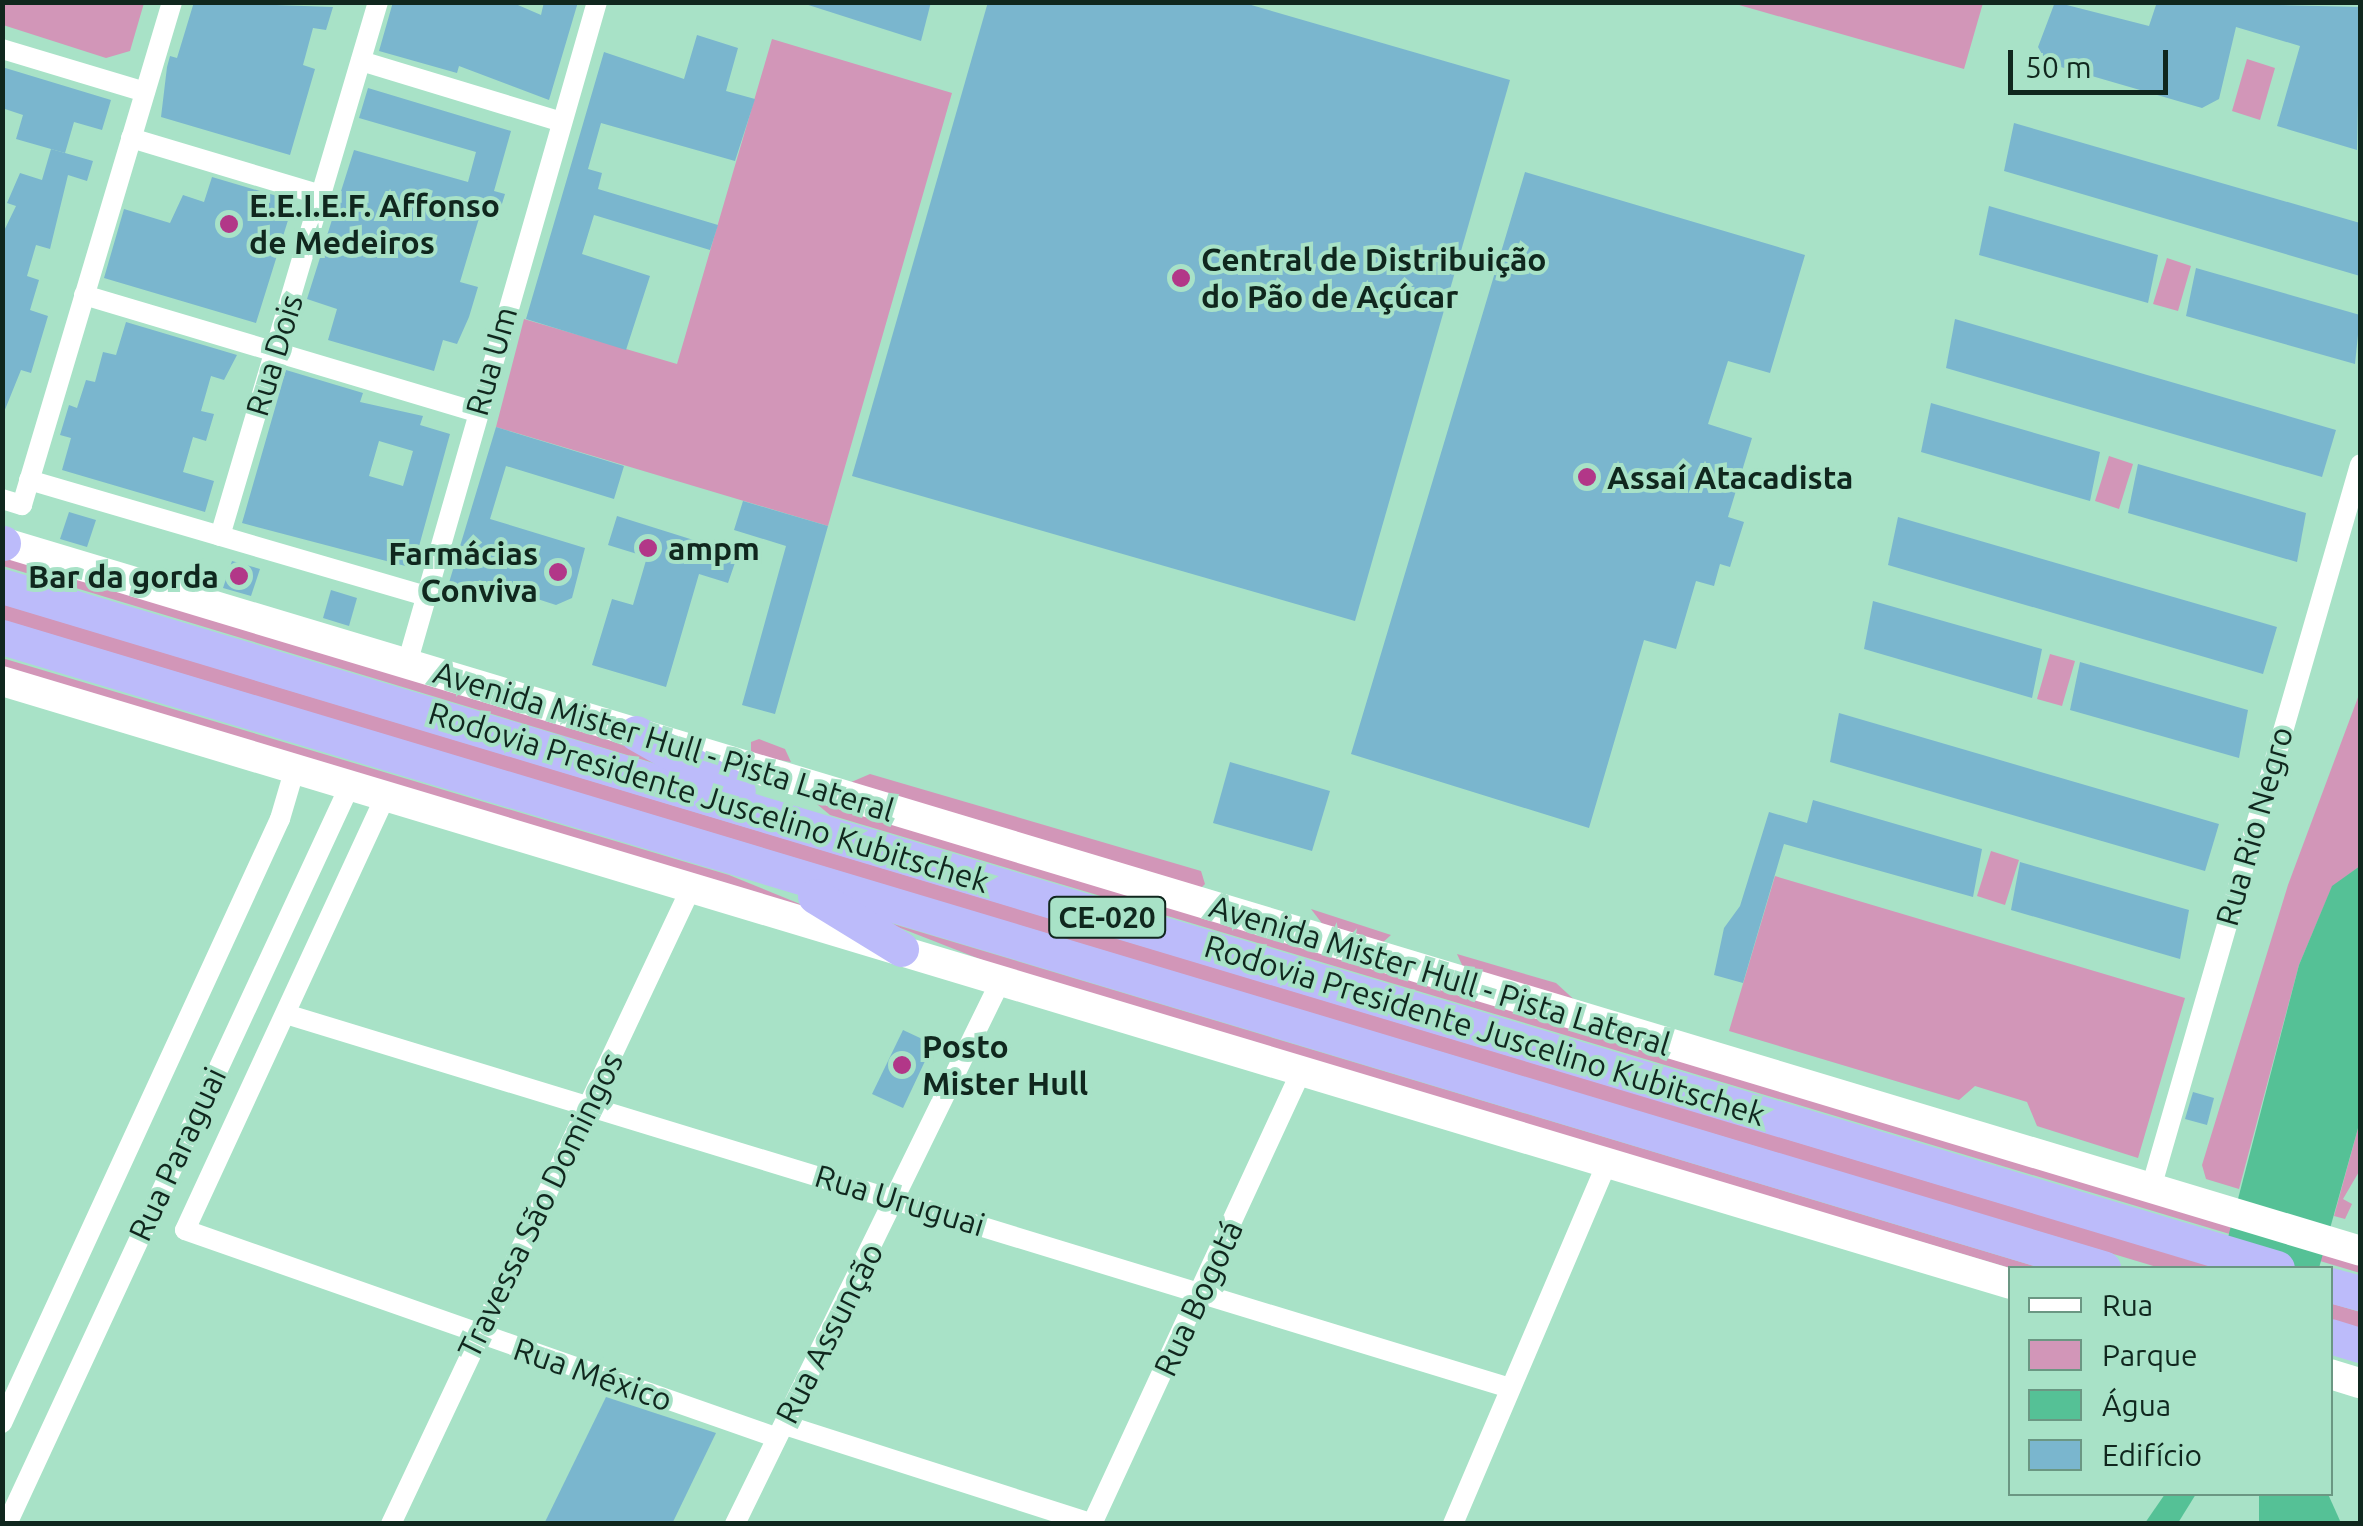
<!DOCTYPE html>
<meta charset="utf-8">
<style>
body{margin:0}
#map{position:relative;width:2363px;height:1526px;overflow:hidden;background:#a8e2c7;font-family:Ubuntu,sans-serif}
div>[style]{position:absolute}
.green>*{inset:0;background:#d296b8}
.water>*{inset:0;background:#55c196}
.building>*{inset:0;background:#7ab6ce}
.minor>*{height:20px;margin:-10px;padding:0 10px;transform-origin:10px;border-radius:10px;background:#fff}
.secondary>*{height:30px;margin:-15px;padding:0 15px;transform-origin:15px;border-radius:15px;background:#fff}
.trunk>*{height:35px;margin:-17.5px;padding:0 17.5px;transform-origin:17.5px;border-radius:17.5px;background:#bcbbfa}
.dots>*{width:28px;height:28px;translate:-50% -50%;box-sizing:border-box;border:5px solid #a8e2c7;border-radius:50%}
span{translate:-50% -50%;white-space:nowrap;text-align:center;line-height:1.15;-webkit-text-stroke:8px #a8e2c7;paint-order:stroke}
.shield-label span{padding:2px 8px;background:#a8e2c7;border:2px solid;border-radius:8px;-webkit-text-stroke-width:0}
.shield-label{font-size:30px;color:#10271e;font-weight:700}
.poi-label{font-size:32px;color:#10271e;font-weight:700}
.left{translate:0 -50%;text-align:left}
.right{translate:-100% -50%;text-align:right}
.street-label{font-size:32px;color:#10271e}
.frame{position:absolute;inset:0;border:5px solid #10271e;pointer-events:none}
.legend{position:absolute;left:2008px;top:1266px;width:325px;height:230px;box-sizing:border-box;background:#a8e2c7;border:2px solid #6b9783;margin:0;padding:12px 18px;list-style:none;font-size:30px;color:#10271e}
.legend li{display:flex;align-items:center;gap:20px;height:50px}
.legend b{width:50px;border:2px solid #6b9783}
.scale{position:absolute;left:2008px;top:50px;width:160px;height:45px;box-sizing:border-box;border:5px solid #10271e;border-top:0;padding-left:12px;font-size:30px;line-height:35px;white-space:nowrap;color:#10271e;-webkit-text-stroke:8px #a8e2c7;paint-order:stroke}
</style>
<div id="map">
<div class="green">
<i style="clip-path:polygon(2px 3px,3px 2px,144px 3px,130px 51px,106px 58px,3px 25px)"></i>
<i style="clip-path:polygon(1732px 3px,1983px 3px,1964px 69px)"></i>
<i style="clip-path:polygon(772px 39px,952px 93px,828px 526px,496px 427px,524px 319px,677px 364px)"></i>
<i style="clip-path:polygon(2247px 59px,2275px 68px,2260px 120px,2232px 111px)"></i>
<i style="clip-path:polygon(2167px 258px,2191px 266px,2178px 311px,2153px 304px)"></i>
<i style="clip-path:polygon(2109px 456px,2133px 464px,2119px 509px,2095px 501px)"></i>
<i style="clip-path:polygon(2px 553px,561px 723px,658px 758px,657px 764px,3px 566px)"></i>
<i style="clip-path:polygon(2px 604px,915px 878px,2217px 1268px,2160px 1268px,3px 620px)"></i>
<i style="clip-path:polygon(2050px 654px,2075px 661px,2062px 706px,2037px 699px)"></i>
<i style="clip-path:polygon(2px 658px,729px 875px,822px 913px,3px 669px)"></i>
<i style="clip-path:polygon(2360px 692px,2360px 866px,2332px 887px,2299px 965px,2239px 1189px,2206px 1179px,2202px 1165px,2288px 885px)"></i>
<i style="clip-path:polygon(759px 739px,785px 749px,791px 762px,751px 755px,751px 742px)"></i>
<i style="clip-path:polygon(870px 774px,1201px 871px,1205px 884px,1201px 888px,849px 783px)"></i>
<i style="clip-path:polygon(812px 800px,2360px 1262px,2360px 1273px,830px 815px)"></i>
<i style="clip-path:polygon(1991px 851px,2019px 860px,2005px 905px,1977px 896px)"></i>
<i style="clip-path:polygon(1775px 876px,2185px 998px,2138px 1158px,2037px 1126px,2027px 1102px,1975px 1086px,1959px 1100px,1729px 1031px)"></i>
<i style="clip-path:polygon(1311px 909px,1391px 935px,1381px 944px,1324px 926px)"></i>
<i style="clip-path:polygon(880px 920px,2041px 1268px,2010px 1268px,1031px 979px)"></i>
<i style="clip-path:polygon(1457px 954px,1556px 983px,1579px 1004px,1463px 967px)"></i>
<i style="clip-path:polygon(2360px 1121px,2360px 1170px,2343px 1199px,2352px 1204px,2345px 1219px,2334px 1216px)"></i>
<i style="clip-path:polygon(2330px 1303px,2360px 1312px,2360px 1329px,2331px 1320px)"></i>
</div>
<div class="water">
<i style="clip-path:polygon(2360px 866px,2360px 1121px,2319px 1268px,2220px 1268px,2299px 965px,2332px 886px)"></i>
<i style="clip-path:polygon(2165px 1494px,2196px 1494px,2178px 1523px,2145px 1523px)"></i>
<i style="clip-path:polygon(2259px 1494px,2328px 1494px,2341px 1523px,2259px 1523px)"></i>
</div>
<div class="building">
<i style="clip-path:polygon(194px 2px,333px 7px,326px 30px,313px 28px,303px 65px,315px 69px,290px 155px,161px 117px,167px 67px,170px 56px,177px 58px)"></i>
<i style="clip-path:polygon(393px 2px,511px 2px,541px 15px,544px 2px,578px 2px,549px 100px,459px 66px,457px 73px,379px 51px)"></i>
<i style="clip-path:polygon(799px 2px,931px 2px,921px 41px)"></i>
<i style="clip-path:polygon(988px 2px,1241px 2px,1510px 80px,1355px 621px,852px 476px)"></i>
<i style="clip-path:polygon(2055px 2px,2149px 26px,2157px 2px,2360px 7px,2357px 150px,2277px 126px,2300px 46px,2236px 27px,2219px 99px,2202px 108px,2047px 63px,2038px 47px)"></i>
<i style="clip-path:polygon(697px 35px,738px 48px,726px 91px,755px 99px,735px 161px,601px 123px,588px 169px,602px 173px,598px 189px,718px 225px,710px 250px,594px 215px,582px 254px,650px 276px,626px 350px,526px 319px,604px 52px,684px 79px)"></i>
<i style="clip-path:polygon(2px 67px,111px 100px,102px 130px,74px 122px,65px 153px,16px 139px,23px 115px,2px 108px)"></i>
<i style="clip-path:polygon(368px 88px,511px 131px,494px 191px,505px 194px,497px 220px,480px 215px,460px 282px,478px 287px,469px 317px,457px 344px,443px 340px,434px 371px,328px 340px,337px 309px,307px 299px,354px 150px,468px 182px,476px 152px,359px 118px)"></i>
<i style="clip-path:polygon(2014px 123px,2360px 223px,2360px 276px,2004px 171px)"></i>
<i style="clip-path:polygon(51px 149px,93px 161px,87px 181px,68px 175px,50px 249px,36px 245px,27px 276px,39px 280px,30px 310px,48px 316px,31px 373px,21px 370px,2px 417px,2px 235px,16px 206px,7px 203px,20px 173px,42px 180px)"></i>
<i style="clip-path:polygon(1525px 172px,1805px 255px,1770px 373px,1728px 361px,1708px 424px,1752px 438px,1728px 517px,1744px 522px,1730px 567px,1720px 564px,1714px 586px,1696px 581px,1676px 649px,1644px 640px,1589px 828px,1351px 754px)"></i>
<i style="clip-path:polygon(212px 177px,294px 201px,256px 323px,104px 278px,124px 209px,170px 223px,183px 195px,204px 202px)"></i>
<i style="clip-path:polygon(1989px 206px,2158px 255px,2148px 303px,1979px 255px)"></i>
<i style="clip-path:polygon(2196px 268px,2360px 315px,2355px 364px,2186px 316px)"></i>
<i style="clip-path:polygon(1955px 319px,2336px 430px,2322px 477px,1946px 368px)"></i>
<i style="clip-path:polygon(126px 322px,237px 355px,224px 380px,211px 376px,201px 411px,214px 414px,206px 441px,193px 437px,183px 472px,214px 481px,205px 512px,62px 470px,71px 438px,60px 435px,69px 405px,77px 408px,86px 380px,95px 382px,103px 352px,116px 355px)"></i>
<i style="clip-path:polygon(evenodd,286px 370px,363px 393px,360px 402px,423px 416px,420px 425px,450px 434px,413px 568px,242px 523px,286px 370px,379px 441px,413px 451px,403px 486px,369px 476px,379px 441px)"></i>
<i style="clip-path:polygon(1931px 403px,2100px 452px,2090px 501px,1921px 452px)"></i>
<i style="clip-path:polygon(496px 427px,624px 466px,614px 499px,506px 466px,490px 519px,585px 548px,572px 598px,556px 605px,479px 580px,474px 594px,448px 586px)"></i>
<i style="clip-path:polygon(2138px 464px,2306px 513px,2297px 562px,2128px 513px)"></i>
<i style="clip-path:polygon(743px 501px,828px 526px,775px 714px,742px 705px,786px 546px,734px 530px)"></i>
<i style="clip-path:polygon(69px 512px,96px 520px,87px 547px,60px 539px)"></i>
<i style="clip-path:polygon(617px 516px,738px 554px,728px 583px,699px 574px,666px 687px,592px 665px,612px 599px,633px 605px,647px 557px,608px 545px)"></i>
<i style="clip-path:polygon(1898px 517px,2277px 627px,2263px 674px,1888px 565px)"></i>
<i style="clip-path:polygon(232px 561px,260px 569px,251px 596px,223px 588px)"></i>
<i style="clip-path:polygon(331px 590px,357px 598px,349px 626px,323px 618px)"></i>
<i style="clip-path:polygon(1873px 601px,2042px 649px,2032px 698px,1864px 649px)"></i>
<i style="clip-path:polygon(2080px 662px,2248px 710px,2239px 758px,2070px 710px)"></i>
<i style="clip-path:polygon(1839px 713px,2219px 824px,2205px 871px,1830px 762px)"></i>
<i style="clip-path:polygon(1230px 762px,1330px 791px,1312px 851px,1213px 823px)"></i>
<i style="clip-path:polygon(1813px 800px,1982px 849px,1973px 897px,1784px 844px,1743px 983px,1714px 975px,1724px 928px,1740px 906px,1769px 812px,1807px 823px)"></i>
<i style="clip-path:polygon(2020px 862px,2189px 910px,2180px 959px,2011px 910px)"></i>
<i style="clip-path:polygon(903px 1030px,933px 1044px,903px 1108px,872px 1094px)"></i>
<i style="clip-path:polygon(2193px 1092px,2214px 1098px,2207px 1125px,2185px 1119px)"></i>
<i style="clip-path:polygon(606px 1397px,716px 1433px,672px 1524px,544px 1524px)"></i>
</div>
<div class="minor">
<i style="left:2px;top:49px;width:149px;rotate:16.7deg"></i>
<i style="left:361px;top:61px;width:210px;rotate:16.9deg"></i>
<i style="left:131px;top:138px;width:198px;rotate:16.7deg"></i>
<i style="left:84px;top:295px;width:409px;rotate:16.6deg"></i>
<i style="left:29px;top:480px;width:414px;rotate:16.3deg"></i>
<i style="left:2px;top:499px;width:21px;rotate:17deg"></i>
<i style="left:22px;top:505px;width:525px;rotate:-73.39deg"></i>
<i style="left:220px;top:536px;width:557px;rotate:-73.52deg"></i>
<i style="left:407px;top:664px;width:689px;rotate:-73.99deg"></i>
<i style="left:386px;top:795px;width:479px;rotate:114.8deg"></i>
<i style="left:185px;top:1230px;width:625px;rotate:19.33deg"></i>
<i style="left:289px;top:1015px;width:1277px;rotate:16.99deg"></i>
<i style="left:2151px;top:1188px;width:753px;rotate:-73.88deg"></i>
<i style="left:2px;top:1423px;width:665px;rotate:-65.29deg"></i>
<i style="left:280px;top:819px;width:53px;rotate:-73.6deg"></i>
<i style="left:788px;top:1426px;width:320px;rotate:17.8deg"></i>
<i style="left:7px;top:1524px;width:815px;rotate:-65.1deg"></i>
<i style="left:391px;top:1524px;width:703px;rotate:-64.75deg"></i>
<i style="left:735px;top:1524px;width:606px;rotate:-63.94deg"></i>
<i style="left:1092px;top:1524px;width:499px;rotate:-65.2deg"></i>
<i style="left:1453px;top:1524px;width:392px;rotate:-66.9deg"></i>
</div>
<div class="secondary">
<i style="left:2px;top:542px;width:2462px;rotate:16.73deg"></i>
<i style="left:2px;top:681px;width:2097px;rotate:16.71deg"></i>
<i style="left:2330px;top:1374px;width:31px;rotate:17deg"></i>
</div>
<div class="trunk">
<i style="left:2px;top:543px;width:1px"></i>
<i style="left:2px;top:586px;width:2375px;rotate:16.69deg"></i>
<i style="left:2px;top:637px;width:2194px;rotate:16.72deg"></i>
<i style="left:636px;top:733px;width:117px;rotate:29.6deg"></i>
<i style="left:815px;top:896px;width:101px;rotate:31.6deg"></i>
<i style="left:2330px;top:1285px;width:31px;rotate:15deg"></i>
<i style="left:2330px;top:1336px;width:31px;rotate:17deg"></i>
</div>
<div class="dots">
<i style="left:229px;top:224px;background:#b23788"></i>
<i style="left:1181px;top:278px;background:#b23788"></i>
<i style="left:1587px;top:477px;background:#b23788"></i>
<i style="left:648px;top:548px;background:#b23788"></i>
<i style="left:558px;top:572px;background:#b23788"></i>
<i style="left:239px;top:576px;background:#b23788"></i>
<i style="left:902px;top:1065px;background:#b23788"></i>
</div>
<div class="shield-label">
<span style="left:1107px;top:917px">CE-020</span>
</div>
<div class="poi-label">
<span class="left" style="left:249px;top:224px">E.E.I.E.F. Affonso<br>de Medeiros</span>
<span class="left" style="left:1201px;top:278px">Central de Distribuição<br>do Pão de Açúcar</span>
<span class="left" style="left:1607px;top:477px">Assaí Atacadista</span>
<span class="left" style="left:668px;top:548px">ampm</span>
<span class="right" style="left:538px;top:572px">Farmácias<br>Conviva</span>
<span class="right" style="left:219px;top:576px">Bar da gorda</span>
<span class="left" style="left:922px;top:1065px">Posto<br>Mister Hull</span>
</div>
<div class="street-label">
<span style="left:274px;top:355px;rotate:-73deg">Rua Dois</span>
<span style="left:491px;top:361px;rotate:-74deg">Rua Um</span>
<span style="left:664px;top:741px;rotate:17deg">Avenida Mister Hull - Pista Lateral</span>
<span style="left:709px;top:797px;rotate:17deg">Rodovia Presidente Juscelino Kubitschek</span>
<span style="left:2254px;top:826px;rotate:-74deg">Rua Rio Negro</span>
<span style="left:1440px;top:975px;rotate:17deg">Avenida Mister Hull - Pista Lateral</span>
<span style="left:1485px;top:1030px;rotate:17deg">Rodovia Presidente Juscelino Kubitschek</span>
<span style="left:177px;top:1154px;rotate:-65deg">Rua Paraguai</span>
<span style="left:900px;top:1200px;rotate:17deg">Rua Uruguai</span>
<span style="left:540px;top:1205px;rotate:-64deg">Travessa São Domingos</span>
<span style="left:1198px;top:1298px;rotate:-65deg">Rua Bogotá</span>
<span style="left:829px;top:1333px;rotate:-63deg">Rua Assunção</span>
<span style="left:593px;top:1374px;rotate:19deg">Rua México</span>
</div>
<div class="frame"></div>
<ul class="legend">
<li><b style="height:12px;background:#fff"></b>Rua</li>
<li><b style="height:28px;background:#d296b8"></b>Parque</li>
<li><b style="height:28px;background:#55c196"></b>Água</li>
<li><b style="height:28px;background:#7ab6ce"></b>Edifício</li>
</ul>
<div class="scale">50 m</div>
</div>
